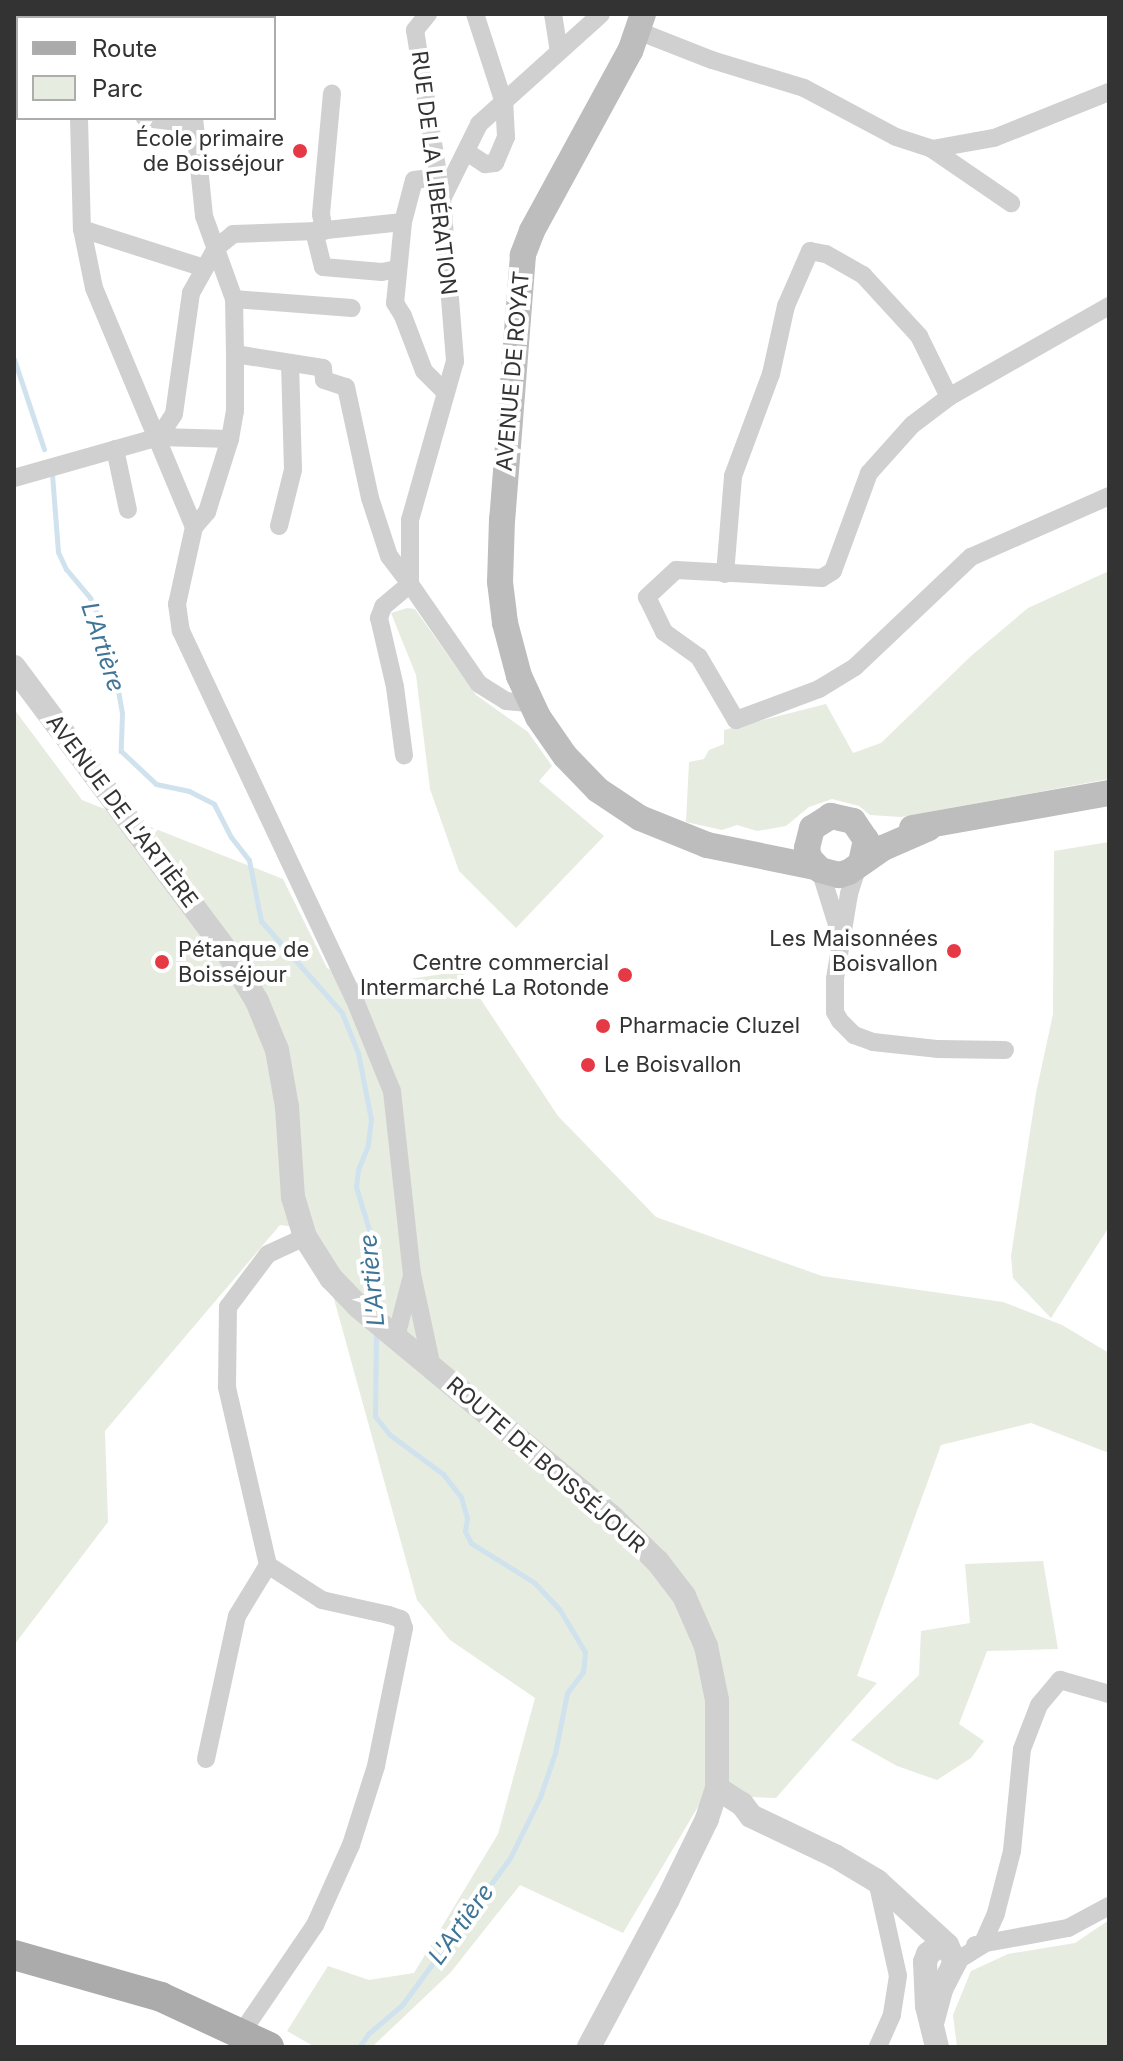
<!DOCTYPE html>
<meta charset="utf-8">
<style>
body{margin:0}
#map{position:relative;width:1123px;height:2061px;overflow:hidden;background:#fff;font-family:Inter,sans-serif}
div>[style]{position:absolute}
.green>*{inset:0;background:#e6ecdf}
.stream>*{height:5px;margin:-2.5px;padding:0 2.5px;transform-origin:2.5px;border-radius:2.5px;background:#cfe2ee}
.minor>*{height:18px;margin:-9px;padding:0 9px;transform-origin:9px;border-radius:9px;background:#d0d0d0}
.tertiary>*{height:24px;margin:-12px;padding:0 12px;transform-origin:12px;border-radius:12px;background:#d0d0d0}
.secondary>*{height:26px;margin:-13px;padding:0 13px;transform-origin:13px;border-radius:13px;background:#bdbdbd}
.primary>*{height:30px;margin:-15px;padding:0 15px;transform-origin:15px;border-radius:15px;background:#ababab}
.dots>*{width:22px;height:22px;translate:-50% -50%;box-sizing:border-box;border:4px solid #fff;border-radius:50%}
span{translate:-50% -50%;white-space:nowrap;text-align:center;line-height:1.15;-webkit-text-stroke:8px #fff;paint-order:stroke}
.poi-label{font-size:22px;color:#333}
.right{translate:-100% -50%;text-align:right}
.left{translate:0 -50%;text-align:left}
.street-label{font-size:22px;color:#333}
.water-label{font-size:24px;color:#3f7597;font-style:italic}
.frame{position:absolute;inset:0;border:16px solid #333;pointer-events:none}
.legend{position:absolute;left:16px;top:16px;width:260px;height:104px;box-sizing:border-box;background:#fff;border:2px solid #adadad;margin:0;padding:10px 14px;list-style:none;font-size:24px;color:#333}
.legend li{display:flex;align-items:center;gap:16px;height:40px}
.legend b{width:40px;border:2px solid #adadad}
</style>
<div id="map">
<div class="green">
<i style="clip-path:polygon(1109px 571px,1109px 779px,901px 817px,870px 815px,859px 806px,832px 799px,809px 807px,786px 826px,757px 831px,737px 825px,722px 830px,686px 822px,689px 762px,704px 759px,709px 750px,724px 744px,724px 730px,826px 704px,853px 753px,881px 743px,971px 656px,1028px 608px)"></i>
<i style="clip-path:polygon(407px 608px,415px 609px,476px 695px,528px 732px,552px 766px,539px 781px,604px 836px,516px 928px,459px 871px,430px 789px,416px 675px,391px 613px)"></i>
<i style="clip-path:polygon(14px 709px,82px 800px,283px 879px,327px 968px,364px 986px,462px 971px,558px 1116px,656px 1217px,822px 1276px,1003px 1302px,1062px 1325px,1109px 1353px,1109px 1453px,1031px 1423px,941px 1445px,857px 1676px,877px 1683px,776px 1798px,705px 1795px,623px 1933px,520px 1885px,451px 1972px,372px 2047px,315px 2047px,287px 2031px,328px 1966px,369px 1980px,414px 1973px,498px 1834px,535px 1698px,450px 1640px,417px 1600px,315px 1230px,280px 1225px,105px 1431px,108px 1522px,14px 1645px)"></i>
<i style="clip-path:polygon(1109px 842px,1109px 1227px,1051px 1318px,1013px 1278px,1011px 1256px,1036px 1093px,1053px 1014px,1054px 851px)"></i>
<i style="clip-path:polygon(1043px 1561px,1058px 1649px,987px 1651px,959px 1724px,984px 1741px,971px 1758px,937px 1780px,897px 1766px,851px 1740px,919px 1675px,921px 1631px,970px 1623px,965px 1564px)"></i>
<i style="clip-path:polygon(1109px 1920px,1109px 2047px,957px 2047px,953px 2015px,971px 1971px,1008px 1954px,1075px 1943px)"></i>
</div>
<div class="stream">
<i style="left:14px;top:359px;width:95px;rotate:71.6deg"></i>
<i style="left:52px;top:474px;width:78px;rotate:85.6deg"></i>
<i style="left:58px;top:552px;width:19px;rotate:65deg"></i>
<i style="left:66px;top:569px;width:38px;rotate:50deg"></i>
<i style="left:90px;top:598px;width:30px;rotate:66deg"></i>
<i style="left:102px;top:625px;width:50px;rotate:74.8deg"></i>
<i style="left:115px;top:673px;width:41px;rotate:80.1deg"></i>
<i style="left:122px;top:713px;width:38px;rotate:92deg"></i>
<i style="left:121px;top:751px;width:48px;rotate:43.3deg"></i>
<i style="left:156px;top:784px;width:34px;rotate:12deg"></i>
<i style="left:189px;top:791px;width:28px;rotate:27deg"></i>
<i style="left:214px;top:804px;width:37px;rotate:63deg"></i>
<i style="left:231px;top:837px;width:29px;rotate:52deg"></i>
<i style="left:249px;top:860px;width:62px;rotate:78.9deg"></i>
<i style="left:261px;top:921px;width:123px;rotate:48.6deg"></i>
<i style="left:342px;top:1013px;width:43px;rotate:68.2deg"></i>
<i style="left:358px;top:1053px;width:67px;rotate:78.9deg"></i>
<i style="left:371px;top:1119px;width:26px;rotate:97deg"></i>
<i style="left:368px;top:1145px;width:27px;rotate:112deg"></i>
<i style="left:358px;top:1170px;width:17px;rotate:97deg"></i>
<i style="left:356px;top:1187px;width:51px;rotate:73deg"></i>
<i style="left:371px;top:1236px;width:76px;rotate:86.2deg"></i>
<i style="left:359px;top:2047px;width:16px;rotate:-55deg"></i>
<i style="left:368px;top:2034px;width:45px;rotate:-40.5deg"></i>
<i style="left:402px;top:2005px;width:182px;rotate:-53.7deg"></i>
<i style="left:510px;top:1858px;width:68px;rotate:-63.8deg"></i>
<i style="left:540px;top:1797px;width:46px;rotate:-71.2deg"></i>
<i style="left:555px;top:1753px;width:61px;rotate:-78.7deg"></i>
<i style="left:567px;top:1693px;width:26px;rotate:-53deg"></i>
<i style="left:583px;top:1672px;width:20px;rotate:-84deg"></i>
<i style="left:585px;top:1652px;width:49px;rotate:-120.8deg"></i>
<i style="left:560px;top:1610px;width:37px;rotate:-133deg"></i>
<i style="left:535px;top:1583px;width:75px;rotate:-148deg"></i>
<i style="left:471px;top:1543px;width:13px;rotate:-117deg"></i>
<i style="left:465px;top:1531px;width:13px;rotate:-81deg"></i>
<i style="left:467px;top:1518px;width:22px;rotate:-106deg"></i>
<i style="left:461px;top:1497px;width:29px;rotate:-128deg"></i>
<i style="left:443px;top:1474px;width:67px;rotate:-143.5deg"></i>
<i style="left:389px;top:1434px;width:23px;rotate:-128deg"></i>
<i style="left:375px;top:1416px;width:86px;rotate:-89.3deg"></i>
</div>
<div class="minor">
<i style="left:78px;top:14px;width:4px;rotate:90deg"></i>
<i style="left:428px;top:14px;width:21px;rotate:129deg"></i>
<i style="left:415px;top:30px;width:171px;rotate:80.9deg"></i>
<i style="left:442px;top:199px;width:163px;rotate:85.4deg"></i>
<i style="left:455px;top:361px;width:165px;rotate:105.8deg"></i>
<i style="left:410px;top:520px;width:64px;rotate:90deg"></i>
<i style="left:410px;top:584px;width:121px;rotate:55.4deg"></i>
<i style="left:479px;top:684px;width:32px;rotate:32deg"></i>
<i style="left:506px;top:701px;width:25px;rotate:5deg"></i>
<i style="left:553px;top:14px;width:38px;rotate:81deg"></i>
<i style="left:218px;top:18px;width:7px;rotate:-34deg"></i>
<i style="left:638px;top:31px;width:79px;rotate:21.4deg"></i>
<i style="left:712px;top:60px;width:96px;rotate:16.9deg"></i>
<i style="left:804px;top:88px;width:104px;rotate:28deg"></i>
<i style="left:896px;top:137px;width:38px;rotate:18deg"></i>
<i style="left:932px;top:149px;width:96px;rotate:34.4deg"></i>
<i style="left:79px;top:118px;width:111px;rotate:88.5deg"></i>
<i style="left:82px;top:229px;width:60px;rotate:78.5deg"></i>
<i style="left:94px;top:288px;width:259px;rotate:67.3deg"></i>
<i style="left:194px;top:527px;width:79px;rotate:102.4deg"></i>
<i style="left:177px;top:604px;width:27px;rotate:82deg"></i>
<i style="left:181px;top:631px;width:406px;rotate:64.8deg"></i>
<i style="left:354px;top:998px;width:100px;rotate:67.8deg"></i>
<i style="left:392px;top:1091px;width:184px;rotate:83.8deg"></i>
<i style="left:412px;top:1274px;width:95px;rotate:77.9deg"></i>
<i style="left:145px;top:118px;width:49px;rotate:7deg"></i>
<i style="left:932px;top:149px;width:63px;rotate:-10.1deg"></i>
<i style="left:994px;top:138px;width:124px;rotate:-21.8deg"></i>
<i style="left:467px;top:152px;width:22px;rotate:34deg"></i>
<i style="left:485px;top:164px;width:10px;rotate:-6deg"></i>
<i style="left:495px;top:163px;width:28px;rotate:-67deg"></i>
<i style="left:506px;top:137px;width:34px;rotate:-93deg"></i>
<i style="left:504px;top:103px;width:94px;rotate:-108deg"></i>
<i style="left:442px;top:199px;width:84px;rotate:-63.7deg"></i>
<i style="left:479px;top:124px;width:164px;rotate:-42deg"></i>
<i style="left:403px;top:222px;width:81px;rotate:95.6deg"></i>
<i style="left:395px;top:303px;width:15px;rotate:58deg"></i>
<i style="left:403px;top:316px;width:59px;rotate:69.1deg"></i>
<i style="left:424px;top:371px;width:30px;rotate:45deg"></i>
<i style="left:82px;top:229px;width:128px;rotate:17.7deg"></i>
<i style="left:314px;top:231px;width:37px;rotate:76deg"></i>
<i style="left:323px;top:267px;width:59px;rotate:4.8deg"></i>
<i style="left:382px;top:272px;width:16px;rotate:-11deg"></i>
<i style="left:324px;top:231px;width:17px;rotate:-100deg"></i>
<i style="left:321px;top:214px;width:121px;rotate:-84.8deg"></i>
<i style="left:234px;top:299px;width:118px;rotate:4.4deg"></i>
<i style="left:1109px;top:306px;width:184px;rotate:150.4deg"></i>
<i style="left:949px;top:397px;width:46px;rotate:142.9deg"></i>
<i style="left:912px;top:425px;width:64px;rotate:131.9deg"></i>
<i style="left:869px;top:473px;width:104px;rotate:110.2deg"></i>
<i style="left:833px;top:571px;width:13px;rotate:148deg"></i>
<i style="left:822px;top:578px;width:146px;rotate:-176.9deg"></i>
<i style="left:676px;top:570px;width:40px;rotate:137deg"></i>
<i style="left:647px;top:597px;width:39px;rotate:64deg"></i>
<i style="left:664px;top:632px;width:43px;rotate:35.5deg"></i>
<i style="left:699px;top:657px;width:73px;rotate:59.6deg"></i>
<i style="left:736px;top:720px;width:89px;rotate:-20.5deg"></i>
<i style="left:819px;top:689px;width:42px;rotate:-31.4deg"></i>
<i style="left:855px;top:667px;width:160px;rotate:-43.5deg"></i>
<i style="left:971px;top:557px;width:151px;rotate:-23.8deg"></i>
<i style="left:235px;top:354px;width:89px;rotate:9deg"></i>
<i style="left:323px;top:368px;width:12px;rotate:85deg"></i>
<i style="left:324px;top:380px;width:23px;rotate:18deg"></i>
<i style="left:346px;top:387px;width:114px;rotate:77.8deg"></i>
<i style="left:370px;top:498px;width:61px;rotate:71.9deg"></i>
<i style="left:389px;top:556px;width:35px;rotate:53deg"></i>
<i style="left:410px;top:584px;width:35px;rotate:140deg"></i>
<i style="left:383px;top:607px;width:12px;rotate:110deg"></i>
<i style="left:379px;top:618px;width:71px;rotate:76.9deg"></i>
<i style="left:395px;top:687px;width:69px;rotate:82.5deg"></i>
<i style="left:159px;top:437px;width:27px;rotate:-57deg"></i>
<i style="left:174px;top:414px;width:122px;rotate:-82deg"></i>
<i style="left:191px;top:293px;width:51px;rotate:-60.9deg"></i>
<i style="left:216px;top:248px;width:22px;rotate:-39deg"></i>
<i style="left:233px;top:234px;width:84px;rotate:-2deg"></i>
<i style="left:317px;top:231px;width:86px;rotate:-6deg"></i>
<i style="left:403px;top:222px;width:43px;rotate:-75.3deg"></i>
<i style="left:414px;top:180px;width:23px;rotate:-7deg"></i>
<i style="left:115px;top:449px;width:62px;rotate:78deg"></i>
<i style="left:14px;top:478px;width:151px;rotate:-15.8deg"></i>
<i style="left:159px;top:437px;width:71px;rotate:1.6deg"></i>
<i style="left:279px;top:526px;width:58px;rotate:-76deg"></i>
<i style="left:293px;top:470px;width:107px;rotate:-91.6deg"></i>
<i style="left:194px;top:527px;width:20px;rotate:-49deg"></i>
<i style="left:207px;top:512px;width:77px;rotate:-72.5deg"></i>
<i style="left:230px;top:439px;width:28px;rotate:-80deg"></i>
<i style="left:235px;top:411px;width:57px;rotate:-90deg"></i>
<i style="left:235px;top:354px;width:55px;rotate:-91deg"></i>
<i style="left:234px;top:299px;width:88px;rotate:-109.9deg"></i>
<i style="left:204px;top:216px;width:99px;rotate:-95.8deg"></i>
<i style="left:725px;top:574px;width:98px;rotate:-85.3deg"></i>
<i style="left:733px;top:476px;width:109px;rotate:-69.6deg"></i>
<i style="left:771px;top:374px;width:70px;rotate:-77.6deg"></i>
<i style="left:786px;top:306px;width:60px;rotate:-66.4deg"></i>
<i style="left:810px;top:251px;width:16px;rotate:11deg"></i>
<i style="left:826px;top:254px;width:43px;rotate:29.6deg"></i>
<i style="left:863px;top:275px;width:83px;rotate:47.4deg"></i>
<i style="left:919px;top:336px;width:68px;rotate:63.8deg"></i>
<i style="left:858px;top:866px;width:29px;rotate:108deg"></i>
<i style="left:849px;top:894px;width:86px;rotate:99.4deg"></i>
<i style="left:835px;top:979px;width:33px;rotate:90deg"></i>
<i style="left:835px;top:1012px;width:10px;rotate:61deg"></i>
<i style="left:840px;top:1021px;width:20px;rotate:45deg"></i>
<i style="left:854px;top:1035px;width:20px;rotate:20deg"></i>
<i style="left:873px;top:1042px;width:64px;rotate:6.2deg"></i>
<i style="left:937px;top:1049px;width:68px;rotate:0.8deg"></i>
<i style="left:820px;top:870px;width:64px;rotate:72.7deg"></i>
<i style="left:396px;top:1337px;width:63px;rotate:-75.3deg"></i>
<i style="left:206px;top:1759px;width:146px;rotate:-77.8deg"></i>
<i style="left:237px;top:1616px;width:60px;rotate:-58.7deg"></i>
<i style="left:268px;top:1565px;width:183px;rotate:-103deg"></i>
<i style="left:227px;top:1387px;width:80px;rotate:-89.3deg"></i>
<i style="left:228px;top:1307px;width:66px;rotate:-53deg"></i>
<i style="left:268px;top:1254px;width:41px;rotate:-24.7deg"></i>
<i style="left:877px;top:1881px;width:97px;rotate:77.5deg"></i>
<i style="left:898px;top:1976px;width:39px;rotate:99deg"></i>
<i style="left:892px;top:2015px;width:35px;rotate:114deg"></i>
<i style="left:975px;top:1945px;width:95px;rotate:-10.4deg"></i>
<i style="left:1068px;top:1928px;width:47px;rotate:-28.2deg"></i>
<i style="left:955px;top:1962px;width:32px;rotate:-32deg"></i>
<i style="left:982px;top:1945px;width:35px;rotate:-66deg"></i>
<i style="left:996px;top:1913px;width:64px;rotate:-75.5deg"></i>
<i style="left:1012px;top:1851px;width:102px;rotate:-84.4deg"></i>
<i style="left:1022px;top:1749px;width:47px;rotate:-68.9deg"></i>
<i style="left:1039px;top:1705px;width:33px;rotate:-50deg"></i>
<i style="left:1060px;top:1680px;width:51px;rotate:15.9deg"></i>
<i style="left:242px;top:2032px;width:130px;rotate:-55.7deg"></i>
<i style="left:315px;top:1925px;width:88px;rotate:-65.8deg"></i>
<i style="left:351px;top:1845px;width:83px;rotate:-72.4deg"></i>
<i style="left:376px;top:1766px;width:141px;rotate:-78.5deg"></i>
<i style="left:404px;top:1628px;width:9px;rotate:-108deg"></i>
<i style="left:401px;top:1619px;width:13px;rotate:-162deg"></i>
<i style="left:389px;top:1615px;width:69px;rotate:-167.4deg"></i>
<i style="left:322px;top:1600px;width:64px;rotate:-147.1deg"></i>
</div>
<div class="tertiary">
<i style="left:14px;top:667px;width:357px;rotate:53.2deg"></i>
<i style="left:228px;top:953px;width:56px;rotate:58.9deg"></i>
<i style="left:257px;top:1001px;width:53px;rotate:67.8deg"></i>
<i style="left:277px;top:1050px;width:58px;rotate:80deg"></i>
<i style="left:287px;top:1107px;width:90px;rotate:86.2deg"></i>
<i style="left:293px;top:1197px;width:42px;rotate:73.3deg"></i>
<i style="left:305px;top:1237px;width:49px;rotate:57.6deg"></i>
<i style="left:331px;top:1278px;width:40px;rotate:46deg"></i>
<i style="left:359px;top:1307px;width:330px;rotate:39.7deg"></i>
<i style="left:613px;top:1518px;width:63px;rotate:44.4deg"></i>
<i style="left:658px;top:1562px;width:43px;rotate:52.6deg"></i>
<i style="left:684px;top:1596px;width:55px;rotate:66.3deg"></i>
<i style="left:706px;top:1646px;width:55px;rotate:78.5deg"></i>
<i style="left:717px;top:1700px;width:88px;rotate:90deg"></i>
<i style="left:717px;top:1788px;width:33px;rotate:108deg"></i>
<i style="left:707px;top:1819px;width:89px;rotate:116deg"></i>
<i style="left:668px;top:1899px;width:168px;rotate:118.1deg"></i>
<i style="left:717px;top:1788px;width:30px;rotate:33deg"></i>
<i style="left:742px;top:1804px;width:15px;rotate:53deg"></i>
<i style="left:751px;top:1816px;width:93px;rotate:25.5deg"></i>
<i style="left:835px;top:1856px;width:49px;rotate:30.8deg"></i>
<i style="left:877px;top:1881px;width:95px;rotate:42.4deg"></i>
<i style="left:947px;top:1945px;width:19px;rotate:65deg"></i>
<i style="left:955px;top:1962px;width:31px;rotate:117deg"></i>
<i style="left:941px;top:1990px;width:31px;rotate:105deg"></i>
<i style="left:937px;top:2047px;width:42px;rotate:-103.7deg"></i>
<i style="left:927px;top:2006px;width:44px;rotate:-92.6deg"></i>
<i style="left:925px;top:1962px;width:9px;rotate:-69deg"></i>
<i style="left:928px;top:1954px;width:18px;rotate:-38deg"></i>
</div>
<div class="secondary">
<i style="left:643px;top:14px;width:39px;rotate:109deg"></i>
<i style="left:630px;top:51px;width:205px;rotate:118.6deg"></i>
<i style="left:532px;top:231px;width:26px;rotate:111deg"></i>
<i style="left:523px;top:255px;width:265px;rotate:94.5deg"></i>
<i style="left:502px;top:519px;width:63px;rotate:91.8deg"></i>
<i style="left:500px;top:582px;width:41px;rotate:83deg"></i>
<i style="left:505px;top:623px;width:55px;rotate:75.2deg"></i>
<i style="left:519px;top:676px;width:45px;rotate:65.1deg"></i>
<i style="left:538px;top:717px;width:47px;rotate:55.3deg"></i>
<i style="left:565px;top:756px;width:47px;rotate:45.9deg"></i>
<i style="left:598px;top:790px;width:50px;rotate:33.7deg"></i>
<i style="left:640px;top:818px;width:72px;rotate:21.9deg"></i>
<i style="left:707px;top:845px;width:110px;rotate:11.5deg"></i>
<i style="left:912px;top:828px;width:200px;rotate:-10.1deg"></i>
<i style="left:861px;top:863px;width:24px;rotate:-78deg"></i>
<i style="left:866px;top:840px;width:23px;rotate:-124deg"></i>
<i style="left:853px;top:821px;width:23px;rotate:-167deg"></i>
<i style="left:831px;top:816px;width:22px;rotate:148deg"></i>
<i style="left:812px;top:828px;width:21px;rotate:104deg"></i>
<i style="left:807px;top:848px;width:10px;rotate:79deg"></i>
<i style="left:809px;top:858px;width:16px;rotate:47deg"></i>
<i style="left:820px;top:870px;width:20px;rotate:15deg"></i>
<i style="left:839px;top:875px;width:10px;rotate:-17deg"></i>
<i style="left:849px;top:872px;width:42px;rotate:-35.2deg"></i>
<i style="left:883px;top:848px;width:50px;rotate:-23.5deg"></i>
</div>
<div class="primary">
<i style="left:14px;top:1955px;width:153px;rotate:15.9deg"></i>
<i style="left:161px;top:1997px;width:119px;rotate:24.8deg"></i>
</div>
<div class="dots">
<i style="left:300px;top:151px;background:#e63946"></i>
<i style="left:954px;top:951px;background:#e63946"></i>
<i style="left:162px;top:962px;background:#e63946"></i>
<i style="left:625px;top:975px;background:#e63946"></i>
<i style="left:603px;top:1026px;background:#e63946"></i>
<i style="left:588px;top:1065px;background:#e63946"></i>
</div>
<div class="poi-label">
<span class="right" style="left:284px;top:151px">École primaire<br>de Boisséjour</span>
<span class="right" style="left:938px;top:951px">Les Maisonnées<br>Boisvallon</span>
<span class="left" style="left:178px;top:962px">Pétanque de<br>Boisséjour</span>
<span class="right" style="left:609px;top:975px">Centre commercial<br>Intermarché La Rotonde</span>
<span class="left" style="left:619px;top:1026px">Pharmacie Cluzel</span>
<span class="left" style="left:604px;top:1065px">Le Boisvallon</span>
</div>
<div class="street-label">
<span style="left:434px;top:173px;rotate:83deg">RUE DE LA LIBÉRATION</span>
<span style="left:513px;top:371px;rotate:-85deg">AVENUE DE ROYAT</span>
<span style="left:122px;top:811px;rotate:53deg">AVENUE DE L'ARTIÈRE</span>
<span style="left:546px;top:1465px;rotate:41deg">ROUTE DE BOISSÉJOUR</span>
</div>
<div class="water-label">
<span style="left:103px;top:647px;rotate:72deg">L'Artière</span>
<span style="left:372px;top:1280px;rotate:-95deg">L'Artière</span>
<span style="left:461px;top:1924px;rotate:-54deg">L'Artière</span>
</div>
<div class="frame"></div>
<ul class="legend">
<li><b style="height:10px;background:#ababab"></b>Route</li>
<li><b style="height:22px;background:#e6ecdf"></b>Parc</li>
</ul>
</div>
